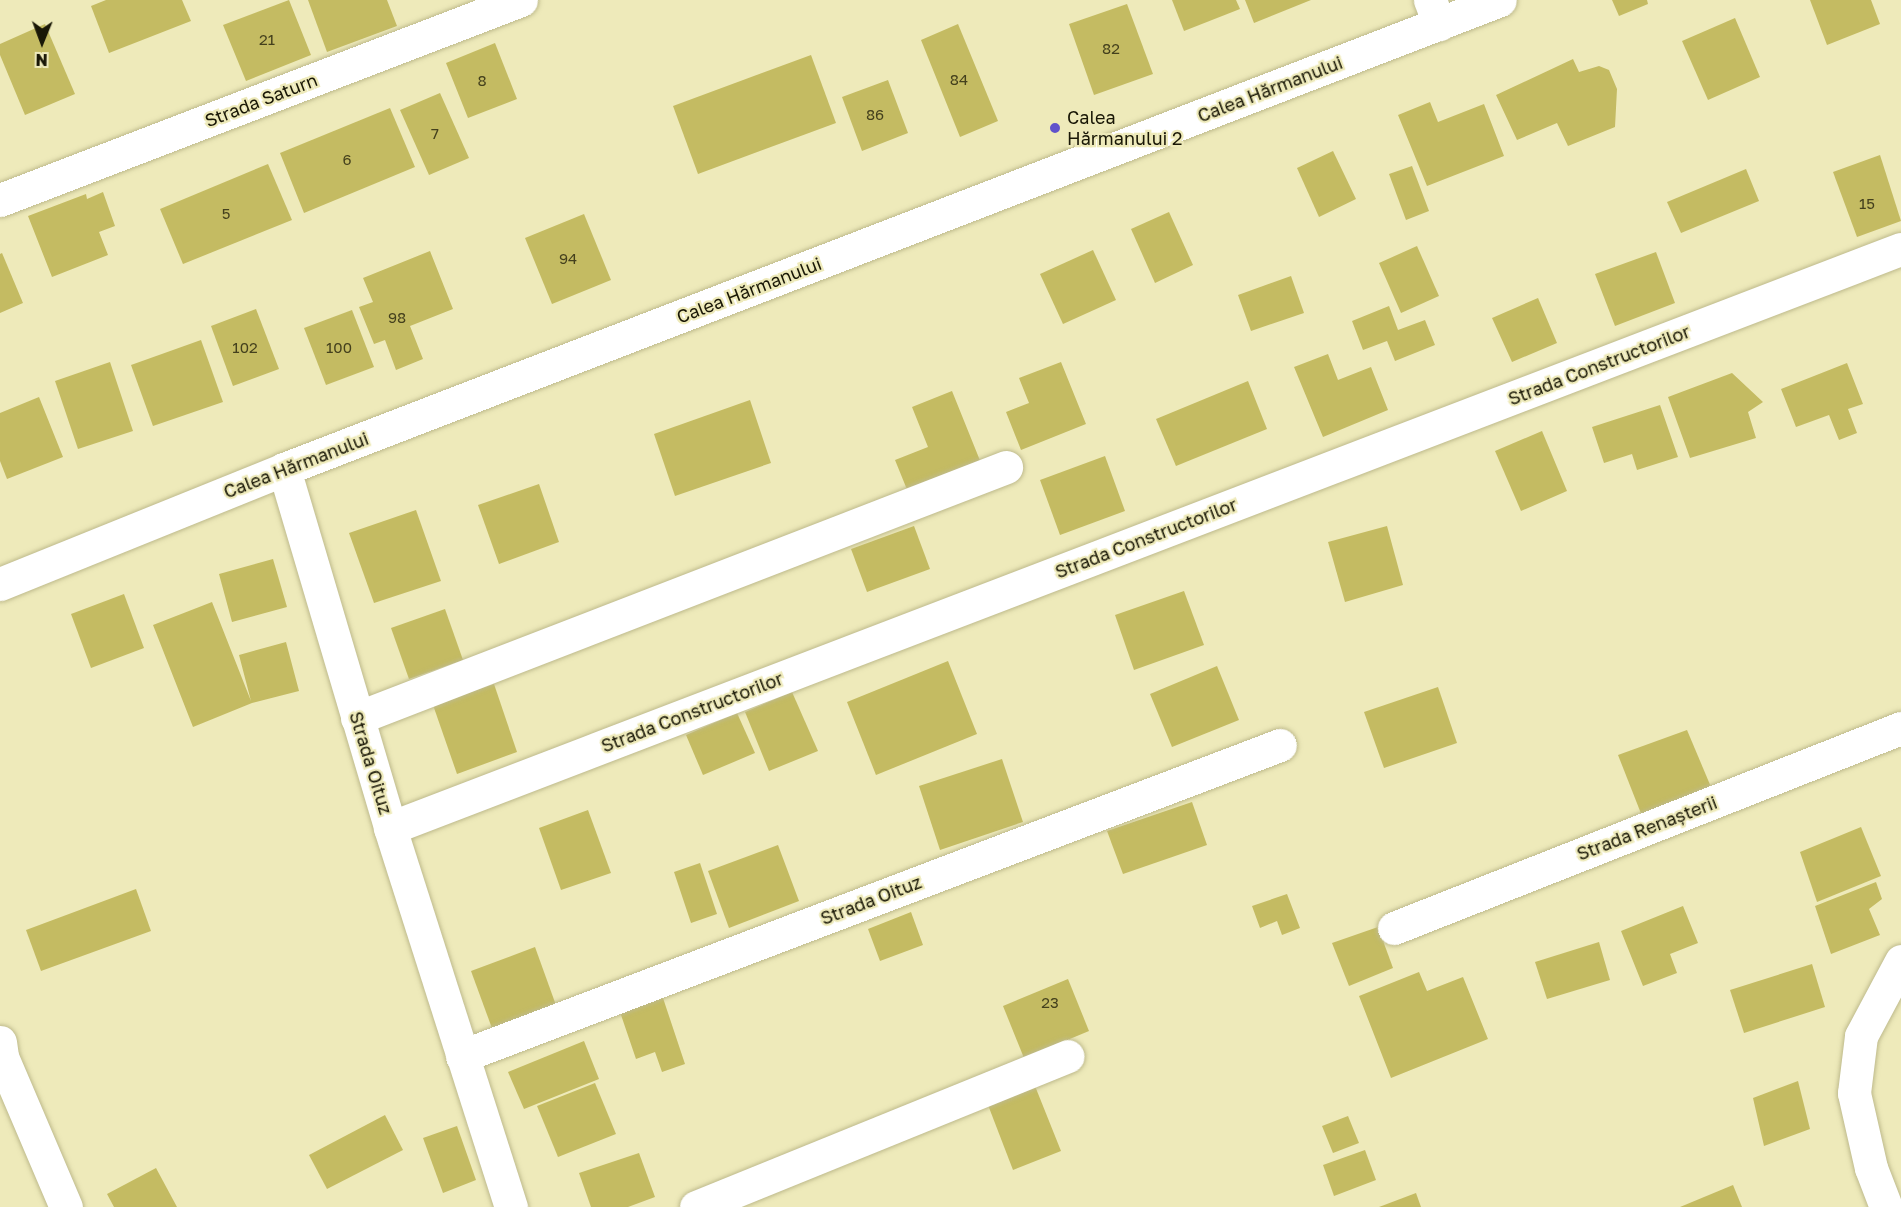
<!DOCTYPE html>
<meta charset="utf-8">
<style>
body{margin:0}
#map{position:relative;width:1901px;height:1207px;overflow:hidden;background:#eeeaba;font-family:"Golos Text",sans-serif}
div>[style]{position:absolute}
.building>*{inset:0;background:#c4bb62}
.roads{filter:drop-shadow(0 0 2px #beba8c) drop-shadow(0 0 2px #beba8c)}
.street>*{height:33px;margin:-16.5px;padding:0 16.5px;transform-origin:16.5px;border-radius:16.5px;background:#fff}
.secondary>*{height:33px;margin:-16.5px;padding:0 16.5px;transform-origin:16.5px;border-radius:16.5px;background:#fff}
.dots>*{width:16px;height:16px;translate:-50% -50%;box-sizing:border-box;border:3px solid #eeeaba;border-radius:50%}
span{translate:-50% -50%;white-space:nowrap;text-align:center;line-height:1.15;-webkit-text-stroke:4.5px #eeeaba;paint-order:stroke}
.number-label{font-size:15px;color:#44401d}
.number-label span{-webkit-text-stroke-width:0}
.street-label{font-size:18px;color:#191706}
.poi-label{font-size:18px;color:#191706}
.left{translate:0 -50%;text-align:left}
.north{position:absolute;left:12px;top:12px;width:60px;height:60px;-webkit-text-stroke:4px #eeeaba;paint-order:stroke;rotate:181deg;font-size:16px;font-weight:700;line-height:24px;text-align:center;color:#191706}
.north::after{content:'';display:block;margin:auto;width:21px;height:27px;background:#191706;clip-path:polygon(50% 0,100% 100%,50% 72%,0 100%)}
</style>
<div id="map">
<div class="building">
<i style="clip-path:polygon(106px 0,182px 0,191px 21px,109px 53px,91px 6px)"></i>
<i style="clip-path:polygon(289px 0,311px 55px,246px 81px,223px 25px)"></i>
<i style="clip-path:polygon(308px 0,387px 0,397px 26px,327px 52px)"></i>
<i style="clip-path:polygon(1172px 0,1236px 0,1240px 9px,1184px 31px)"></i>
<i style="clip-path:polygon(1245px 0,1311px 0,1254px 23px)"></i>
<i style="clip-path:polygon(1612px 0,1647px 0,1648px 4px,1619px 16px)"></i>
<i style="clip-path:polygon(1810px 0,1871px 0,1880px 24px,1827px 45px)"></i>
<i style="clip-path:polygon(1127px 4px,1153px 74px,1094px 95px,1069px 24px)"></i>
<i style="clip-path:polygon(1735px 18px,1760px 77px,1708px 100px,1682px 41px)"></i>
<i style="clip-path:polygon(45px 24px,75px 94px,25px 115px,0 55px,0 44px)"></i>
<i style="clip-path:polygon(958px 24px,998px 121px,960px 137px,921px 40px)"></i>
<i style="clip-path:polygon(495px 43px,517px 99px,468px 118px,446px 63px)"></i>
<i style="clip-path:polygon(811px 55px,836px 123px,698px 174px,673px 106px)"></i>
<i style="clip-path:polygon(1573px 59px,1579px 72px,1599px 66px,1609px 70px,1617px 89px,1615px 127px,1568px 146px,1557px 123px,1517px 140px,1496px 95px)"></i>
<i style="clip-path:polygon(888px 80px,908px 133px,862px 151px,842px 97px)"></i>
<i style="clip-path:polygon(440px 93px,469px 158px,429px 175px,400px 110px)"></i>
<i style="clip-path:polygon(1430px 102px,1438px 122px,1484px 104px,1504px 156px,1427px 186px,1398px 115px)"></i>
<i style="clip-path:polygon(390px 108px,415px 167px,304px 213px,280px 153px)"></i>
<i style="clip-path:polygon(1333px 151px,1356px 199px,1319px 217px,1297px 168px)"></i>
<i style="clip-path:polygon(1880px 155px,1901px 221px,1857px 237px,1833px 172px)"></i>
<i style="clip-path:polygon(268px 164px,292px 220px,183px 264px,160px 209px)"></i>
<i style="clip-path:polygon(1412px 166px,1429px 211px,1406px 220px,1389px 174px)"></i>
<i style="clip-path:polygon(1746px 169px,1759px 201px,1681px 233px,1667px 202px)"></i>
<i style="clip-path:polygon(103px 192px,115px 226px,99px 232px,108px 255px,52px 277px,28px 216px,86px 194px,87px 199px)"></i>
<i style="clip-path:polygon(1169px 212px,1193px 265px,1155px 283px,1131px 229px)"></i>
<i style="clip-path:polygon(584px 214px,611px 280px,552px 304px,525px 238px)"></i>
<i style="clip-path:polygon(1417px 246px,1439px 296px,1401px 313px,1379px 263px)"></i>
<i style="clip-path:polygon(1093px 250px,1116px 300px,1063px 324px,1040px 274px)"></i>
<i style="clip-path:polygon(430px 251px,453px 309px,410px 326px,423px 359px,396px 370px,385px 340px,374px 344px,359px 307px,373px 302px,363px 278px)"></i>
<i style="clip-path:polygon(1656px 252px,1675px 303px,1615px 326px,1595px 274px)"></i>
<i style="clip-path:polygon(2px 253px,23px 303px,0 313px,0 254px)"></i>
<i style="clip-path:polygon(1291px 276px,1304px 313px,1251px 331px,1238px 295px)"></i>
<i style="clip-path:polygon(1538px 298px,1557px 343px,1512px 362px,1492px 318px)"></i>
<i style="clip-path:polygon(1389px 306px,1398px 330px,1425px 320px,1435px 345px,1395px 361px,1387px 341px,1363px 350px,1352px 321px)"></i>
<i style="clip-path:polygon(256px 309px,279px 369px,233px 386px,211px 326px)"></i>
<i style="clip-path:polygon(352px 310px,374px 367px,326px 385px,304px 328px)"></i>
<i style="clip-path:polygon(201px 340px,223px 402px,153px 426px,131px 365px)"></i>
<i style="clip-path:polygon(1328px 354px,1338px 380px,1371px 367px,1388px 410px,1323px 437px,1294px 367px)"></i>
<i style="clip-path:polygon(110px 362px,133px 431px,78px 449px,55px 381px)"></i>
<i style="clip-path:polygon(1061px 362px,1086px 424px,1021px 450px,1006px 412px,1029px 403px,1019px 378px)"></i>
<i style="clip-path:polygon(1847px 363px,1863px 404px,1848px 409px,1857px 433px,1839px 440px,1829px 415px,1796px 427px,1781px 389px)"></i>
<i style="clip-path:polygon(1732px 373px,1763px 402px,1748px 412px,1756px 438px,1690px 458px,1668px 397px)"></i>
<i style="clip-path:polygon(1248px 381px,1267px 429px,1176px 466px,1156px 419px)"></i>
<i style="clip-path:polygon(952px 391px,981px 463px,908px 492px,895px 460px,928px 447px,912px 407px)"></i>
<i style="clip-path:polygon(39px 397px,63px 457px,7px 479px,0 461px,0 413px)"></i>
<i style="clip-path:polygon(750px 400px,771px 463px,675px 496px,654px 434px)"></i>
<i style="clip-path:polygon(1660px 405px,1678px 457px,1637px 470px,1632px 454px,1604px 463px,1592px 427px)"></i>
<i style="clip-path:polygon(1542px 431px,1567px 491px,1521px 511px,1495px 451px)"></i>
<i style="clip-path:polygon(1105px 456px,1125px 511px,1060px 535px,1040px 480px)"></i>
<i style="clip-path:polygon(539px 484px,559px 542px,499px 564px,478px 505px)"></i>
<i style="clip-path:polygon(416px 510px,441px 581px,374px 603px,349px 533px)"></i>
<i style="clip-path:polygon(914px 526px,930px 569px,867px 592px,851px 549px)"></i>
<i style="clip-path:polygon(1387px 526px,1403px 585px,1345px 602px,1328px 542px)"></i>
<i style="clip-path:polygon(273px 559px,287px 607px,232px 622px,219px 574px)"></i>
<i style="clip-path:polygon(1184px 591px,1204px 645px,1134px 670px,1115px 615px)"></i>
<i style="clip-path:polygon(124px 594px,144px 648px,91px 668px,71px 614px)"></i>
<i style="clip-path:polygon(212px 602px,251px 701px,239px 655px,286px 642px,299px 691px,252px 703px,193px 727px,153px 625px)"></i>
<i style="clip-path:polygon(445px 609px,463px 660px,409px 679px,391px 628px)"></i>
<i style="clip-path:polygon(948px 661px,977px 734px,876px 775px,847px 702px)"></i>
<i style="clip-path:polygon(1217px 666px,1239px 720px,1172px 747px,1150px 694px)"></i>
<i style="clip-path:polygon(494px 684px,517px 752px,457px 774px,433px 705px)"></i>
<i style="clip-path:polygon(1438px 687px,1457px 743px,1384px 768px,1364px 712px)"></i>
<i style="clip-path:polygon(792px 692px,818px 751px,769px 771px,745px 712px)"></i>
<i style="clip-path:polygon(737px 713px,755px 753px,703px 775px,686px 735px)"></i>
<i style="clip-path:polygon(1687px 730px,1711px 787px,1642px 816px,1618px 755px)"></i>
<i style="clip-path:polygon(1002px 759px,1023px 822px,940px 850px,919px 786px)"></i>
<i style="clip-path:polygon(1192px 802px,1207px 845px,1123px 874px,1107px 831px)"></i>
<i style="clip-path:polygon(588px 810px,611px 873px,561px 890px,539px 828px)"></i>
<i style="clip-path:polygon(1861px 827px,1881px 876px,1817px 902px,1800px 852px)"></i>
<i style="clip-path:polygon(778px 845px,799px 901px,729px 928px,708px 871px)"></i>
<i style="clip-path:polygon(700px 863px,717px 914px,691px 923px,674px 872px)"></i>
<i style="clip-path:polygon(1876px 882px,1882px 899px,1869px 909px,1880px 935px,1831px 954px,1815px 906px)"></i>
<i style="clip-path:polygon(136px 889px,151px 931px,41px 971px,26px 930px)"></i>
<i style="clip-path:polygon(1287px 894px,1300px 928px,1282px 935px,1277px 921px,1260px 928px,1252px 906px)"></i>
<i style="clip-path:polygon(1683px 906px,1698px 943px,1670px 954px,1677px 973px,1643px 986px,1621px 931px)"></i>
<i style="clip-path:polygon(911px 912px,923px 945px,880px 961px,868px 929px)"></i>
<i style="clip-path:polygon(1378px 927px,1393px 968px,1349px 986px,1332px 943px)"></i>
<i style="clip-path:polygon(1599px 942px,1610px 980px,1547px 999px,1535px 962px)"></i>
<i style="clip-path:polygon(535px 947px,557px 1008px,493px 1031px,471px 971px)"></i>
<i style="clip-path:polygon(1812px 964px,1825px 1007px,1744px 1033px,1730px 990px)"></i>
<i style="clip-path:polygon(1419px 972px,1427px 991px,1463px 977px,1488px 1039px,1391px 1078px,1359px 996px)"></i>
<i style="clip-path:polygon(1068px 979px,1089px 1031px,1024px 1058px,1003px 1006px)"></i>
<i style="clip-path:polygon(663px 998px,685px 1064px,662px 1072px,655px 1052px,636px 1059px,620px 1012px)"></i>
<i style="clip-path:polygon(584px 1041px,599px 1079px,524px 1109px,508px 1072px)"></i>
<i style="clip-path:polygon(1798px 1081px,1810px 1129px,1764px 1146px,1753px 1098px)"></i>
<i style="clip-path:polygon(595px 1083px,616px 1134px,558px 1157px,537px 1106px)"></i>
<i style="clip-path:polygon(1035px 1086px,1061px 1151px,1013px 1170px,988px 1105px)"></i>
<i style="clip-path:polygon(385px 1115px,403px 1150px,327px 1189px,309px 1155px)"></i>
<i style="clip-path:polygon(1348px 1116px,1359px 1143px,1333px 1153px,1322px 1126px)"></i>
<i style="clip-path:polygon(457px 1126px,476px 1180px,443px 1193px,423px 1138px)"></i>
<i style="clip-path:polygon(1365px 1150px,1376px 1180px,1334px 1196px,1323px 1165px)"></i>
<i style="clip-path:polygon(639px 1153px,655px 1197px,628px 1207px,591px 1207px,579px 1173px)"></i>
<i style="clip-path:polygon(156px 1168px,177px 1207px,114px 1207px,107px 1194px)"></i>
<i style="clip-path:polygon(1733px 1185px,1742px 1207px,1680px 1207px)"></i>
<i style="clip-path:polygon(1416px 1193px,1421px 1207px,1379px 1207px)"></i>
</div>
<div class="roads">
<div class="street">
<i style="left:1430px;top:0;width:26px;rotate:69deg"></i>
<i style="left:0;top:200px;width:558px;rotate:-21deg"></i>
<i style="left:284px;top:469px;width:374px;rotate:73.5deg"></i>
<i style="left:390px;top:828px;width:398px;rotate:72.3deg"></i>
<i style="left:357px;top:718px;width:696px;rotate:-21.14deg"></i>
<i style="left:390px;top:828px;width:1618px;rotate:-20.97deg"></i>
<i style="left:1394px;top:928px;width:545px;rotate:-21.53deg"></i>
<i style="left:0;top:1042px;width:15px;rotate:82deg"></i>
<i style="left:2px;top:1057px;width:163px;rotate:66.9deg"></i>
<i style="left:462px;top:1056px;width:875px;rotate:-20.82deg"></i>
<i style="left:696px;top:1207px;width:401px;rotate:-22.1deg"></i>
<i style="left:1886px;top:1207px;width:42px;rotate:-111deg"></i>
<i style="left:1871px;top:1168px;width:77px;rotate:-102.8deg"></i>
<i style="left:1854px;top:1093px;width:57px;rotate:-83deg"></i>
<i style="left:1861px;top:1036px;width:85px;rotate:-61.9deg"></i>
</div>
<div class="secondary">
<i style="left:0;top:584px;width:306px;rotate:-22deg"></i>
<i style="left:284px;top:469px;width:1303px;rotate:-21.09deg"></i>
</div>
</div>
<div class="dots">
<i style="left:1055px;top:128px;background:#6052cb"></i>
</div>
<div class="number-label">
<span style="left:267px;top:40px">21</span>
<span style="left:1111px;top:49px">82</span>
<span style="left:959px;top:80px">84</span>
<span style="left:482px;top:81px">8</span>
<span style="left:875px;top:115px">86</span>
<span style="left:435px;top:134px">7</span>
<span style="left:347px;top:160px">6</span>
<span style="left:1867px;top:204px">15</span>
<span style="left:226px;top:214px">5</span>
<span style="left:568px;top:259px">94</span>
<span style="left:397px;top:318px">98</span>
<span style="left:245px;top:348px">102</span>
<span style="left:339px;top:348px">100</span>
<span style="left:1050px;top:1003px">23</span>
</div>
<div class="street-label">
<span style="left:1270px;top:89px;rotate:-21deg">Calea Hărmanului</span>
<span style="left:261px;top:100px;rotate:-21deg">Strada Saturn</span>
<span style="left:749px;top:290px;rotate:-21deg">Calea Hărmanului</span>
<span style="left:1599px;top:365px;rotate:-21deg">Strada Constructorilor</span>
<span style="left:296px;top:465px;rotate:-21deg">Calea Hărmanului</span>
<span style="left:1146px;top:538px;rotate:-21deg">Strada Constructorilor</span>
<span style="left:692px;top:712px;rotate:-21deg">Strada Constructorilor</span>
<span style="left:371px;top:763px;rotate:73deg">Strada Oituz</span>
<span style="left:1647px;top:828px;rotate:-21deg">Strada Renașterii</span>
<span style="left:871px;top:900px;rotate:-21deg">Strada Oituz</span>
</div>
<div class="poi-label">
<span class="left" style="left:1067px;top:128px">Calea<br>Hărmanului 2</span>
</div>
<div class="north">N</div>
</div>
